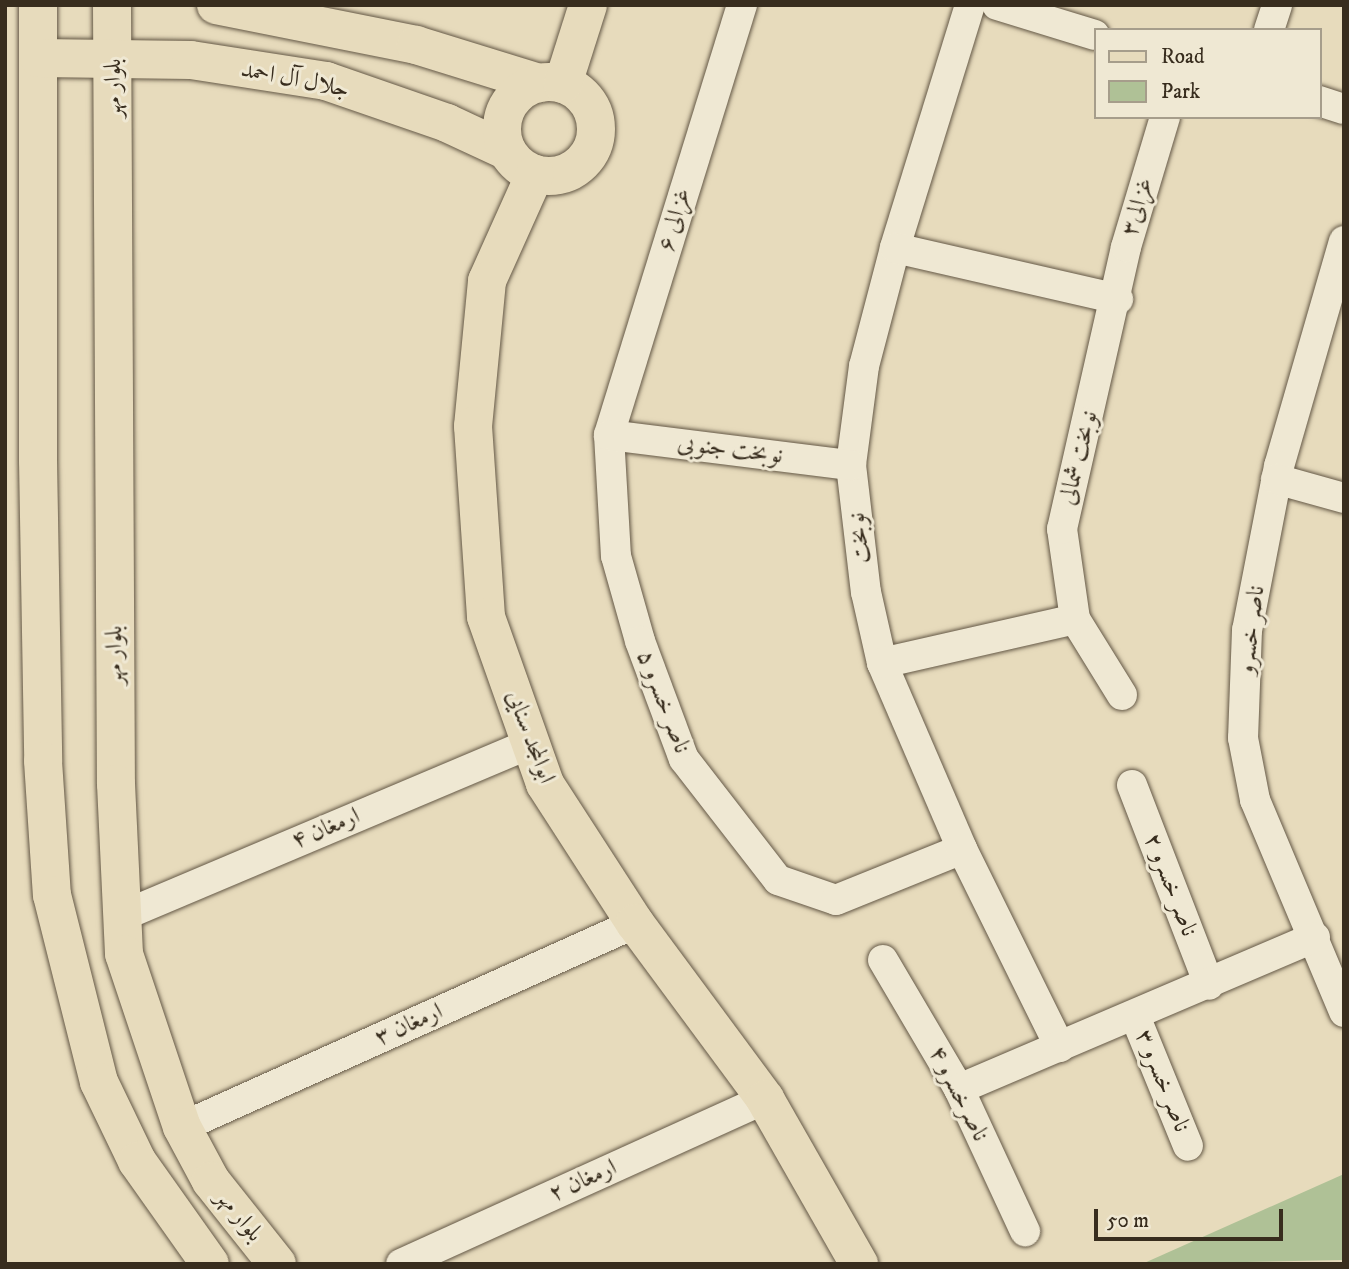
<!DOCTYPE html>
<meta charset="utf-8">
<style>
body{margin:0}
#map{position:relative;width:1349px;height:1269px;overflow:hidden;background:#e7dbbc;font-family:"IM FELL DW Pica",Amiri,serif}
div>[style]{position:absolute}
.green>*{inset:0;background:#afc196}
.roads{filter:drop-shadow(0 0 2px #645846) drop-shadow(0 0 2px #645846)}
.minor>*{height:30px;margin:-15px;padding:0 15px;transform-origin:15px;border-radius:15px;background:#efe8d3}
.major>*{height:38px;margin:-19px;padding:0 19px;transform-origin:19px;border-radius:19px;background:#e7dbbc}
.major>.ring{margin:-19px;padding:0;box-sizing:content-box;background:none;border:38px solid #e7dbbc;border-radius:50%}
span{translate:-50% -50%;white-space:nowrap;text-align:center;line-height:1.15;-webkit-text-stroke:6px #efe8d3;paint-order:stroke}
.street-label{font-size:24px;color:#382d1e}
.frame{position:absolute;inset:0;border:7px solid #382d1e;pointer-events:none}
.legend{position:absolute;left:1094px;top:28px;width:228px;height:91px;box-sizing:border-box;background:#efe8d3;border:2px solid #a69d8b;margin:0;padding:9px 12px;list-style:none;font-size:21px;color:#382d1e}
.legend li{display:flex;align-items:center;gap:14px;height:35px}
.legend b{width:35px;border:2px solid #a69d8b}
.scale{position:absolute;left:1094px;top:1209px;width:189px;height:32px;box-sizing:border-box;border:4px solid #382d1e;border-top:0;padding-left:9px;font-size:21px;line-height:24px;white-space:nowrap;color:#382d1e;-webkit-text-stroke:5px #efe8d3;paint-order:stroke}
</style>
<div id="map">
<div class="green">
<i style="clip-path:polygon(1344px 1174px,1344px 1260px,1142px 1264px)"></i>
</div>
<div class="roads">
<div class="minor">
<i style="left:742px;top:5px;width:450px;rotate:107.2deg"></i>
<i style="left:609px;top:435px;width:121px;rotate:86.7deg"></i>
<i style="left:616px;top:556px;width:88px;rotate:74.2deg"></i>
<i style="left:640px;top:641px;width:126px;rotate:69.6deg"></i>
<i style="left:684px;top:759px;width:153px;rotate:52.2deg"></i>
<i style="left:778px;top:880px;width:61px;rotate:19deg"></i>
<i style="left:836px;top:900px;width:136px;rotate:-22deg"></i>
<i style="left:970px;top:5px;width:254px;rotate:107.2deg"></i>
<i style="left:895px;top:248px;width:122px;rotate:104.7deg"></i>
<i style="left:864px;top:366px;width:100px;rotate:97.5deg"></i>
<i style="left:851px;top:465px;width:128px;rotate:83.3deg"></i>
<i style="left:866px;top:592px;width:73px;rotate:77.3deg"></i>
<i style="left:882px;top:663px;width:202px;rotate:66.7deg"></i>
<i style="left:962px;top:849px;width:221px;rotate:63.7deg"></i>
<i style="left:997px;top:5px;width:102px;rotate:17deg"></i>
<i style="left:1269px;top:30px;width:26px;rotate:-72deg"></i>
<i style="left:1319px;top:101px;width:26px;rotate:18deg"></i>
<i style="left:1344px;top:241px;width:234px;rotate:106.1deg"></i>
<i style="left:1279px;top:466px;width:167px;rotate:101deg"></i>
<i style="left:1247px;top:630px;width:108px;rotate:92.1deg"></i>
<i style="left:1243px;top:738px;width:63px;rotate:79deg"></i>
<i style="left:1255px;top:800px;width:230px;rotate:67.2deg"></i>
<i style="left:895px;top:248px;width:229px;rotate:12.9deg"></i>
<i style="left:609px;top:435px;width:244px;rotate:7.1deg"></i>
<i style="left:1276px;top:479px;width:71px;rotate:15.6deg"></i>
<i style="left:882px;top:663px;width:198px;rotate:-12.8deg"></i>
<i style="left:1122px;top:695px;width:89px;rotate:-121.7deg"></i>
<i style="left:1075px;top:619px;width:91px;rotate:-98.2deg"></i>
<i style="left:1062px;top:529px;width:289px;rotate:-77.2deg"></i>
<i style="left:1126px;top:247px;width:136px;rotate:-73.3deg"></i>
<i style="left:1132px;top:785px;width:214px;rotate:68.9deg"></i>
<i style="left:122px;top:916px;width:444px;rotate:-22.9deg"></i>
<i style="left:883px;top:960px;width:150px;rotate:59.5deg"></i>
<i style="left:959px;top:1089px;width:157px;rotate:65.1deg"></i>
<i style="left:1135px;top:1016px;width:140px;rotate:67.8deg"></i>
<i style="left:959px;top:1089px;width:387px;rotate:-23.1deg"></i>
<i style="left:182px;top:1127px;width:497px;rotate:-24.2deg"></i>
<i style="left:401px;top:1264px;width:400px;rotate:-24.4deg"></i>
</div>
<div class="major">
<i style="left:38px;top:5px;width:455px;rotate:90deg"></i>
<i style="left:38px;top:460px;width:301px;rotate:89deg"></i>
<i style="left:43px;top:761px;width:134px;rotate:86.2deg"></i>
<i style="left:52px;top:895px;width:193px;rotate:75.9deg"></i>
<i style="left:99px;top:1082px;width:88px;rotate:64.3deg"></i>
<i style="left:137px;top:1161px;width:126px;rotate:54.7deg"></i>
<i style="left:112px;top:5px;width:779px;rotate:89.71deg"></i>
<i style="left:116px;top:784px;width:170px;rotate:87.3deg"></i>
<i style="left:124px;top:954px;width:182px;rotate:71.5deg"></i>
<i style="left:182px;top:1127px;width:61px;rotate:61.8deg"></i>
<i style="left:211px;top:1181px;width:106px;rotate:51.5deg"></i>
<i style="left:216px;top:5px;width:204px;rotate:11.3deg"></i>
<i style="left:416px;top:45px;width:129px;rotate:17.2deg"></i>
<i style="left:39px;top:58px;width:152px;rotate:0.8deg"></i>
<i style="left:191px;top:60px;width:137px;rotate:8.8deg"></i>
<i style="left:326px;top:81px;width:128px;rotate:19.1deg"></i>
<i style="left:447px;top:123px;width:66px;rotate:25deg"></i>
<i class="ring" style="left:502px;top:82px;width:56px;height:56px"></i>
<i style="left:563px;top:84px;width:83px;rotate:-72.4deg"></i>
<i style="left:535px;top:174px;width:117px;rotate:114.2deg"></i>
<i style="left:487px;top:281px;width:146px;rotate:95.5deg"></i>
<i style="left:473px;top:426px;width:191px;rotate:86.1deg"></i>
<i style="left:486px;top:617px;width:177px;rotate:70.5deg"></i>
<i style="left:545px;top:784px;width:166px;rotate:57.1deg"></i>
<i style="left:635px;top:923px;width:219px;rotate:53.5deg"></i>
<i style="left:765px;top:1099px;width:190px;rotate:60.3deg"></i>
</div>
</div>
<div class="street-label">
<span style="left:295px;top:80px;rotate:11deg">جلال آل احمد</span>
<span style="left:114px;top:88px;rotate:-90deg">بلوار مهر</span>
<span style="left:1138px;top:207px;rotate:-73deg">غزالی۳</span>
<span style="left:675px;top:220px;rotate:-73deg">غزالی ۶</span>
<span style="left:730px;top:450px;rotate:7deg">نوبخت جنوبی</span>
<span style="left:1079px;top:458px;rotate:-76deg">نوبخت شمالی</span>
<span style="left:860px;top:538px;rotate:-97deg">نوبخت</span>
<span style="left:1252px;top:630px;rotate:-83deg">ناصر خسرو</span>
<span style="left:115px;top:655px;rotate:-90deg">بلوار مهر</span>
<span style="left:663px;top:702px;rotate:69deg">ناصر خسرو ۵</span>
<span style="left:530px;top:737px;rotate:69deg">ابوالمجد سنایی</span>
<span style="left:326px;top:829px;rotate:-23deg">ارمغان ۴</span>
<span style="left:1170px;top:885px;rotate:69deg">ناصر خسرو ۲</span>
<span style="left:409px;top:1025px;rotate:-24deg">ارمغان ۳</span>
<span style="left:1162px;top:1081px;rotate:68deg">ناصر خسرو ۳</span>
<span style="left:958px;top:1094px;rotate:63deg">ناصرخسرو ۴</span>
<span style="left:583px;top:1181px;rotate:-24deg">ارمغان ۲</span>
<span style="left:239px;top:1216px;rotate:51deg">بلوار مهر</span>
</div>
<div class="frame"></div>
<ul class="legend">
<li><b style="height:9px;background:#e7dbbc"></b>Road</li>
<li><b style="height:19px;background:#afc196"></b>Park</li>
</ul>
<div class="scale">50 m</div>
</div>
